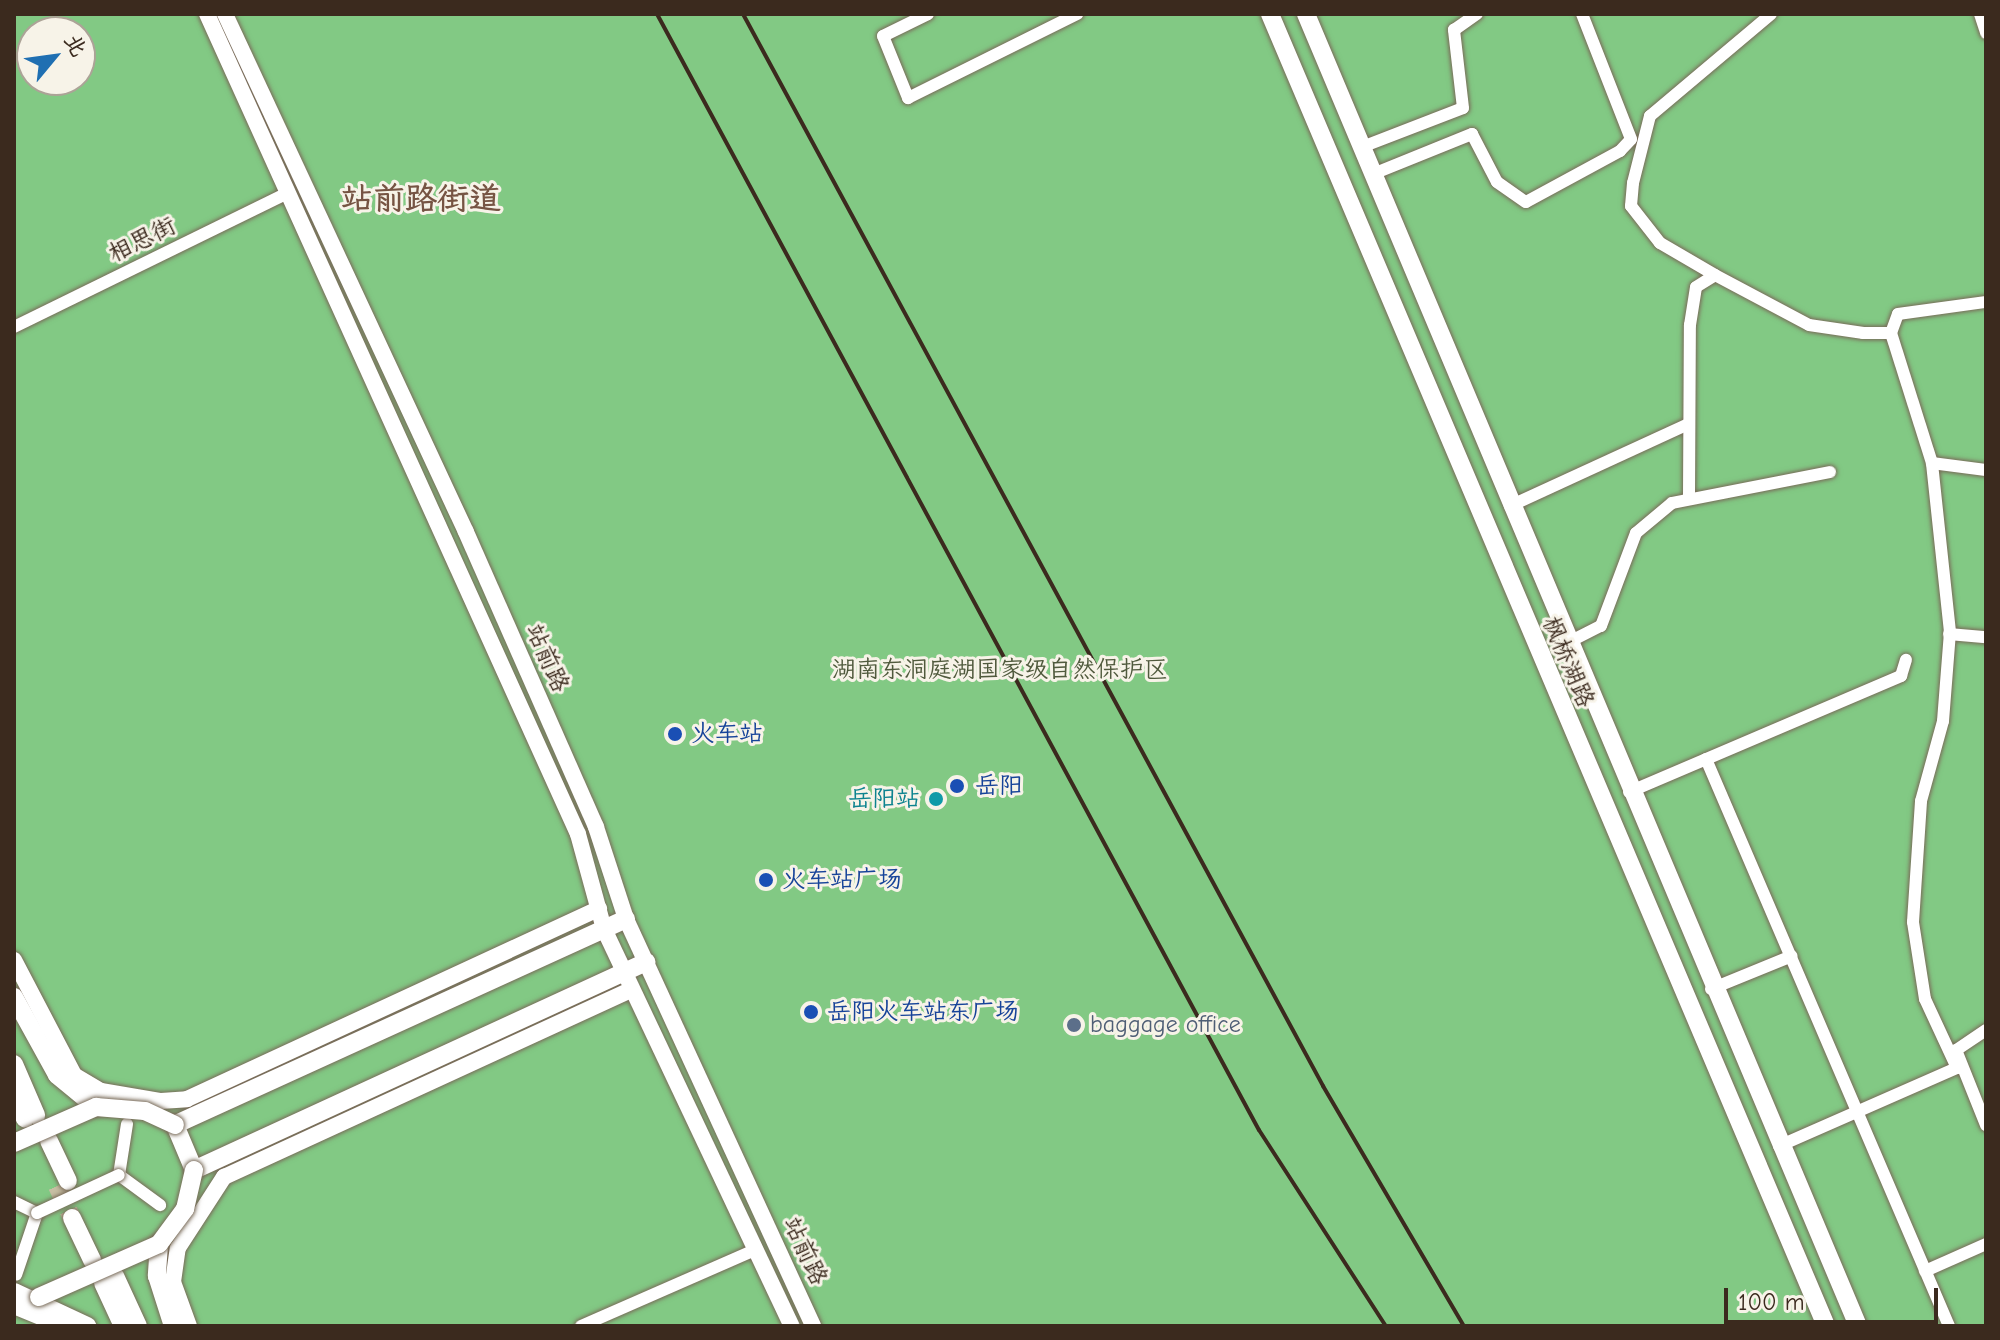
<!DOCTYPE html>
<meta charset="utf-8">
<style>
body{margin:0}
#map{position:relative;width:2000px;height:1340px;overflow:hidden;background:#ebe4c6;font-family:"Comic Neue","LXGW WenKai TC",sans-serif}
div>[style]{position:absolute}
.green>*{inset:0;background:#82c984}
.primary-tunnel>*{height:18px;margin-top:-9px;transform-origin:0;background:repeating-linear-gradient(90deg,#c8bfa4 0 18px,transparent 0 27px)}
.roads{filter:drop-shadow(0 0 2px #796b59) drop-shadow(0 0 2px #796b59)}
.street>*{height:12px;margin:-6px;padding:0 6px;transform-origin:6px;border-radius:6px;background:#fff}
.secondary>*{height:16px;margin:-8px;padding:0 8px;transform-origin:8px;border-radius:8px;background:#fff}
.primary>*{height:18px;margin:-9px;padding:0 9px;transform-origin:9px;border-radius:9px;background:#fff}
.rail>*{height:4px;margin:-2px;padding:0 2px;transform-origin:2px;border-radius:2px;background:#3b2a1e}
.bridges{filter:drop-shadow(0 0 2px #796b59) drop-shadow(0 0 2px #796b59)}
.street-bridge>*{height:12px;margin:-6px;padding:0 6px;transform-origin:6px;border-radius:6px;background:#fff}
.primary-bridge>*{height:18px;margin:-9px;padding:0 9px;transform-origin:9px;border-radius:9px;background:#fff}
.dots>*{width:22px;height:22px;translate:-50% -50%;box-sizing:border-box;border:4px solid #f7f3e8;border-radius:50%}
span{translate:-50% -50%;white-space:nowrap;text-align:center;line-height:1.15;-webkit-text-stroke:6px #f7f3e8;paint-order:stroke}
.street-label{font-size:24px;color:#3b2a1e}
.park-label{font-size:24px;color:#505a3d}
.transit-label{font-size:24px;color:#164399}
.left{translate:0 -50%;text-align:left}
.culture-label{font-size:24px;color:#0d838f}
.right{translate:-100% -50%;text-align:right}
.service-label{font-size:24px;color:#4e5e75}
.district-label{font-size:32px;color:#765443;font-weight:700}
.frame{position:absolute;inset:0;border:16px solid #3b2a1e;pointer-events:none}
.north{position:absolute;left:16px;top:16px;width:80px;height:80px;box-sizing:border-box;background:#f7f3e8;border:2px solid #aca397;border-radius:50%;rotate:61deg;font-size:22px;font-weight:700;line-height:32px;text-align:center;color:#3b2a1e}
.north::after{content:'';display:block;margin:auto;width:28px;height:36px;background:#1f6fb2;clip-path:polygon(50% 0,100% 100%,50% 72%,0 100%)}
.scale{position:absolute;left:1724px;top:1288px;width:214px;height:36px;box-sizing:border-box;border:4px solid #3b2a1e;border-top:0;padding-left:10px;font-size:24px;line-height:28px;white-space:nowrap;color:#3b2a1e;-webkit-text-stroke:6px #f7f3e8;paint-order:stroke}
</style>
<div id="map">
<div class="green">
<i style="clip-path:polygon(evenodd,14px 14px,1986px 14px,1986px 1326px,14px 1326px,14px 14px,32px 32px,80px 32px,80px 80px,32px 80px,32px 32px)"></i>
</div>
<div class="primary-tunnel">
<i style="left:57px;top:1186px;width:35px;rotate:65deg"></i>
</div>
<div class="roads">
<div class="street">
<i style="left:928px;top:14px;width:50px;rotate:153.9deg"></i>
<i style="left:883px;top:36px;width:67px;rotate:68deg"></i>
<i style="left:908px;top:98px;width:189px;rotate:-26.4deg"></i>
<i style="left:1980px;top:14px;width:20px;rotate:72deg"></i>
<i style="left:1362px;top:147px;width:108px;rotate:-21.1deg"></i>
<i style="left:1463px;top:108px;width:79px;rotate:-96.6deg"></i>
<i style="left:1454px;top:30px;width:28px;rotate:-35deg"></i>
<i style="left:1373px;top:174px;width:107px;rotate:-22deg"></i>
<i style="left:1472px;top:134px;width:54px;rotate:62.5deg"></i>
<i style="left:1497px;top:182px;width:35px;rotate:35deg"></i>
<i style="left:1526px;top:202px;width:107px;rotate:-28.5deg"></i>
<i style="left:1620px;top:151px;width:16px;rotate:-47deg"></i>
<i style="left:1631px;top:139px;width:134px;rotate:-111.4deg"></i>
<i style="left:1715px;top:275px;width:64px;rotate:-149.8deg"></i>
<i style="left:1660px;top:243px;width:47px;rotate:-128.1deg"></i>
<i style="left:1631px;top:206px;width:23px;rotate:-85deg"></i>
<i style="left:1633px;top:183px;width:69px;rotate:-75.8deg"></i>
<i style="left:1650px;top:116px;width:158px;rotate:-40.1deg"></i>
<i style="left:14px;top:327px;width:306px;rotate:-26.1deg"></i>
<i style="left:1932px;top:463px;width:54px;rotate:7.4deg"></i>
<i style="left:1689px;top:496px;width:171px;rotate:-89.7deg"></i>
<i style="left:1690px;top:325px;width:38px;rotate:-81deg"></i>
<i style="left:1696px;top:287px;width:22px;rotate:-32deg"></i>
<i style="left:1715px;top:275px;width:106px;rotate:28deg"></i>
<i style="left:1809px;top:325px;width:55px;rotate:8.4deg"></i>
<i style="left:1863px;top:333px;width:28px"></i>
<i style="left:1891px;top:333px;width:20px;rotate:-70deg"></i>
<i style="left:1898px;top:314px;width:89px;rotate:-7.8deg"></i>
<i style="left:1510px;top:506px;width:196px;rotate:-24.7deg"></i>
<i style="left:1949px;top:634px;width:37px;rotate:5deg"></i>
<i style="left:1567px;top:643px;width:38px;rotate:-27deg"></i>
<i style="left:1601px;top:626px;width:99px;rotate:-69.4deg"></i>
<i style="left:1636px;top:533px;width:47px;rotate:-39.8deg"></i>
<i style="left:1672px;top:503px;width:161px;rotate:-11.1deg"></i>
<i style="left:1706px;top:759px;width:617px;rotate:66.8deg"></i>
<i style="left:1629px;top:792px;width:296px;rotate:-23.1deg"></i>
<i style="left:1901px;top:676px;width:17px;rotate:-73deg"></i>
<i style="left:1711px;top:989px;width:87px;rotate:-22.2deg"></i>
<i style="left:1986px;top:1030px;width:36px;rotate:146deg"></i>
<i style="left:1956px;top:1050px;width:81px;rotate:68.2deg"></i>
<i style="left:127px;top:1124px;width:52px;rotate:98.9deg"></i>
<i style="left:119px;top:1175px;width:51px;rotate:36.2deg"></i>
<i style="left:1779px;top:1146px;width:194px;rotate:-23.7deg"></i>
<i style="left:1957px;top:1068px;width:76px;rotate:-114.9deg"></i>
<i style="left:1925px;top:999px;width:78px;rotate:-98.9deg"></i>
<i style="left:1913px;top:922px;width:121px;rotate:-86.2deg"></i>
<i style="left:1921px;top:801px;width:83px;rotate:-74.6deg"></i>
<i style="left:1943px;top:721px;width:89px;rotate:-85.5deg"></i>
<i style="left:1950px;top:632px;width:170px;rotate:-96.1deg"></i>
<i style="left:1932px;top:463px;width:136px;rotate:-107.5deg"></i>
<i style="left:14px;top:1202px;width:25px;rotate:26deg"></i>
<i style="left:37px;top:1213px;width:65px;rotate:108.7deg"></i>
<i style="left:1925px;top:1271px;width:67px;rotate:-23.9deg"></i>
<i style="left:581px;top:1326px;width:188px;rotate:-23.6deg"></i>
</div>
<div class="secondary">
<i style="left:207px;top:14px;width:900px;rotate:65.66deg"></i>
<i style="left:578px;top:834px;width:98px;rotate:74.7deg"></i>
<i style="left:604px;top:929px;width:439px;rotate:64.7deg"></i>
<i style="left:225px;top:14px;width:571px;rotate:65.05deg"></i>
<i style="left:466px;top:532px;width:322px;rotate:66.2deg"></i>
<i style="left:596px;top:827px;width:97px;rotate:71.9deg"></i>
<i style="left:626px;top:919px;width:448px;rotate:65.3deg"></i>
<i style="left:14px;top:960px;width:130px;rotate:62.4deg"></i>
<i style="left:74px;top:1075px;width:31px;rotate:31deg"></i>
<i style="left:101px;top:1091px;width:61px;rotate:9.5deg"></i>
<i style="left:161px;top:1101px;width:26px;rotate:-4deg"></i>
<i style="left:187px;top:1099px;width:454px;rotate:-24.8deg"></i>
<i style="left:14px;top:1306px;width:52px;rotate:22.6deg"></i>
<i style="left:189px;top:1326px;width:47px;rotate:-110deg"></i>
<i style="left:173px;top:1282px;width:34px;rotate:-82deg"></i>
<i style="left:178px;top:1248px;width:85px;rotate:-57.1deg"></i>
<i style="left:224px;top:1177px;width:449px;rotate:-24.7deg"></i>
</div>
<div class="primary">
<i style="left:1270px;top:14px;width:1425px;rotate:67.03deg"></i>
<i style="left:1306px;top:14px;width:1423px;rotate:67.18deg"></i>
<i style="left:626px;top:919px;width:496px;rotate:155.5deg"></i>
<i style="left:175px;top:1125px;width:49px;rotate:67.1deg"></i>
<i style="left:194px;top:1170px;width:498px;rotate:-24.7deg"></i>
<i style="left:14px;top:997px;width:89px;rotate:61.1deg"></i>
<i style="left:57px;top:1075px;width:50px;rotate:39.4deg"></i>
<i style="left:14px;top:1064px;width:56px;rotate:66.7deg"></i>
<i style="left:14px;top:1096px;width:25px;rotate:64deg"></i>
<i style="left:49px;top:1141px;width:44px;rotate:64.6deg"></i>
<i style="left:72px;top:1218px;width:47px;rotate:64.5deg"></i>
<i style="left:159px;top:1244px;width:32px;rotate:94deg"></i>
<i style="left:157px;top:1276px;width:52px;rotate:72.3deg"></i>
<i style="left:115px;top:1276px;width:55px;rotate:65.3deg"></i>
<i style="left:103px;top:1283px;width:47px;rotate:65.1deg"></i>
<i style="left:14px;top:1292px;width:81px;rotate:25deg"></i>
</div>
</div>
<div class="rail">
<i style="left:657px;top:14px;width:1268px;rotate:61.66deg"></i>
<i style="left:1259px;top:1130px;width:234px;rotate:57.1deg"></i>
<i style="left:743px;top:14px;width:1219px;rotate:61.58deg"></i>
<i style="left:1323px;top:1086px;width:278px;rotate:59.6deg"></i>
</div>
<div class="bridges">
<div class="street-bridge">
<i style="left:37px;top:1213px;width:90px;rotate:-24.9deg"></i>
</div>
<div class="primary-bridge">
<i style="left:14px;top:1143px;width:90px;rotate:-23.7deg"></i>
<i style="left:96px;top:1107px;width:49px;rotate:4.7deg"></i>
<i style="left:145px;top:1111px;width:33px;rotate:25deg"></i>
<i style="left:39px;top:1297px;width:131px;rotate:-23.8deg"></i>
<i style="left:159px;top:1244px;width:44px;rotate:-53.4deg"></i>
<i style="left:185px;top:1209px;width:40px;rotate:-77deg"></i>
</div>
</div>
<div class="dots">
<i style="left:675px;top:734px;background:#1a4fb4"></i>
<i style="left:957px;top:786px;background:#1a4fb4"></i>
<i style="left:936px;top:799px;background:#0f9aa8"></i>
<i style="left:766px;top:880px;background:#1a4fb4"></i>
<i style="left:811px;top:1012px;background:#1a4fb4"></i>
<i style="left:1074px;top:1025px;background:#5c6f8a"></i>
</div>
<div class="street-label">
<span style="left:142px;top:240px;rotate:-26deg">相思街</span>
<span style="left:547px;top:658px;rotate:66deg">站前路</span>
<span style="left:1568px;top:662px;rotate:67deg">枫桥湖路</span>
<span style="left:805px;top:1251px;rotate:65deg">站前路</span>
</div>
<div class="park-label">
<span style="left:1000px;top:670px">湖南东洞庭湖国家级自然保护区</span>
</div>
<div class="transit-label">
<span class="left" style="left:691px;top:734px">火车站</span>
<span class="left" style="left:975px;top:786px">岳阳</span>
<span class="left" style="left:782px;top:880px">火车站广场</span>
<span class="left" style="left:827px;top:1012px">岳阳火车站东广场</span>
</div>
<div class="culture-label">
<span class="right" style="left:920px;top:799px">岳阳站</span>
</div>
<div class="service-label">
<span class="left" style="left:1090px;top:1025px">baggage office</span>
</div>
<div class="district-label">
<span style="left:421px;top:199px">站前路街道</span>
</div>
<div class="frame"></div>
<div class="north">北</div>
<div class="scale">100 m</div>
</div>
